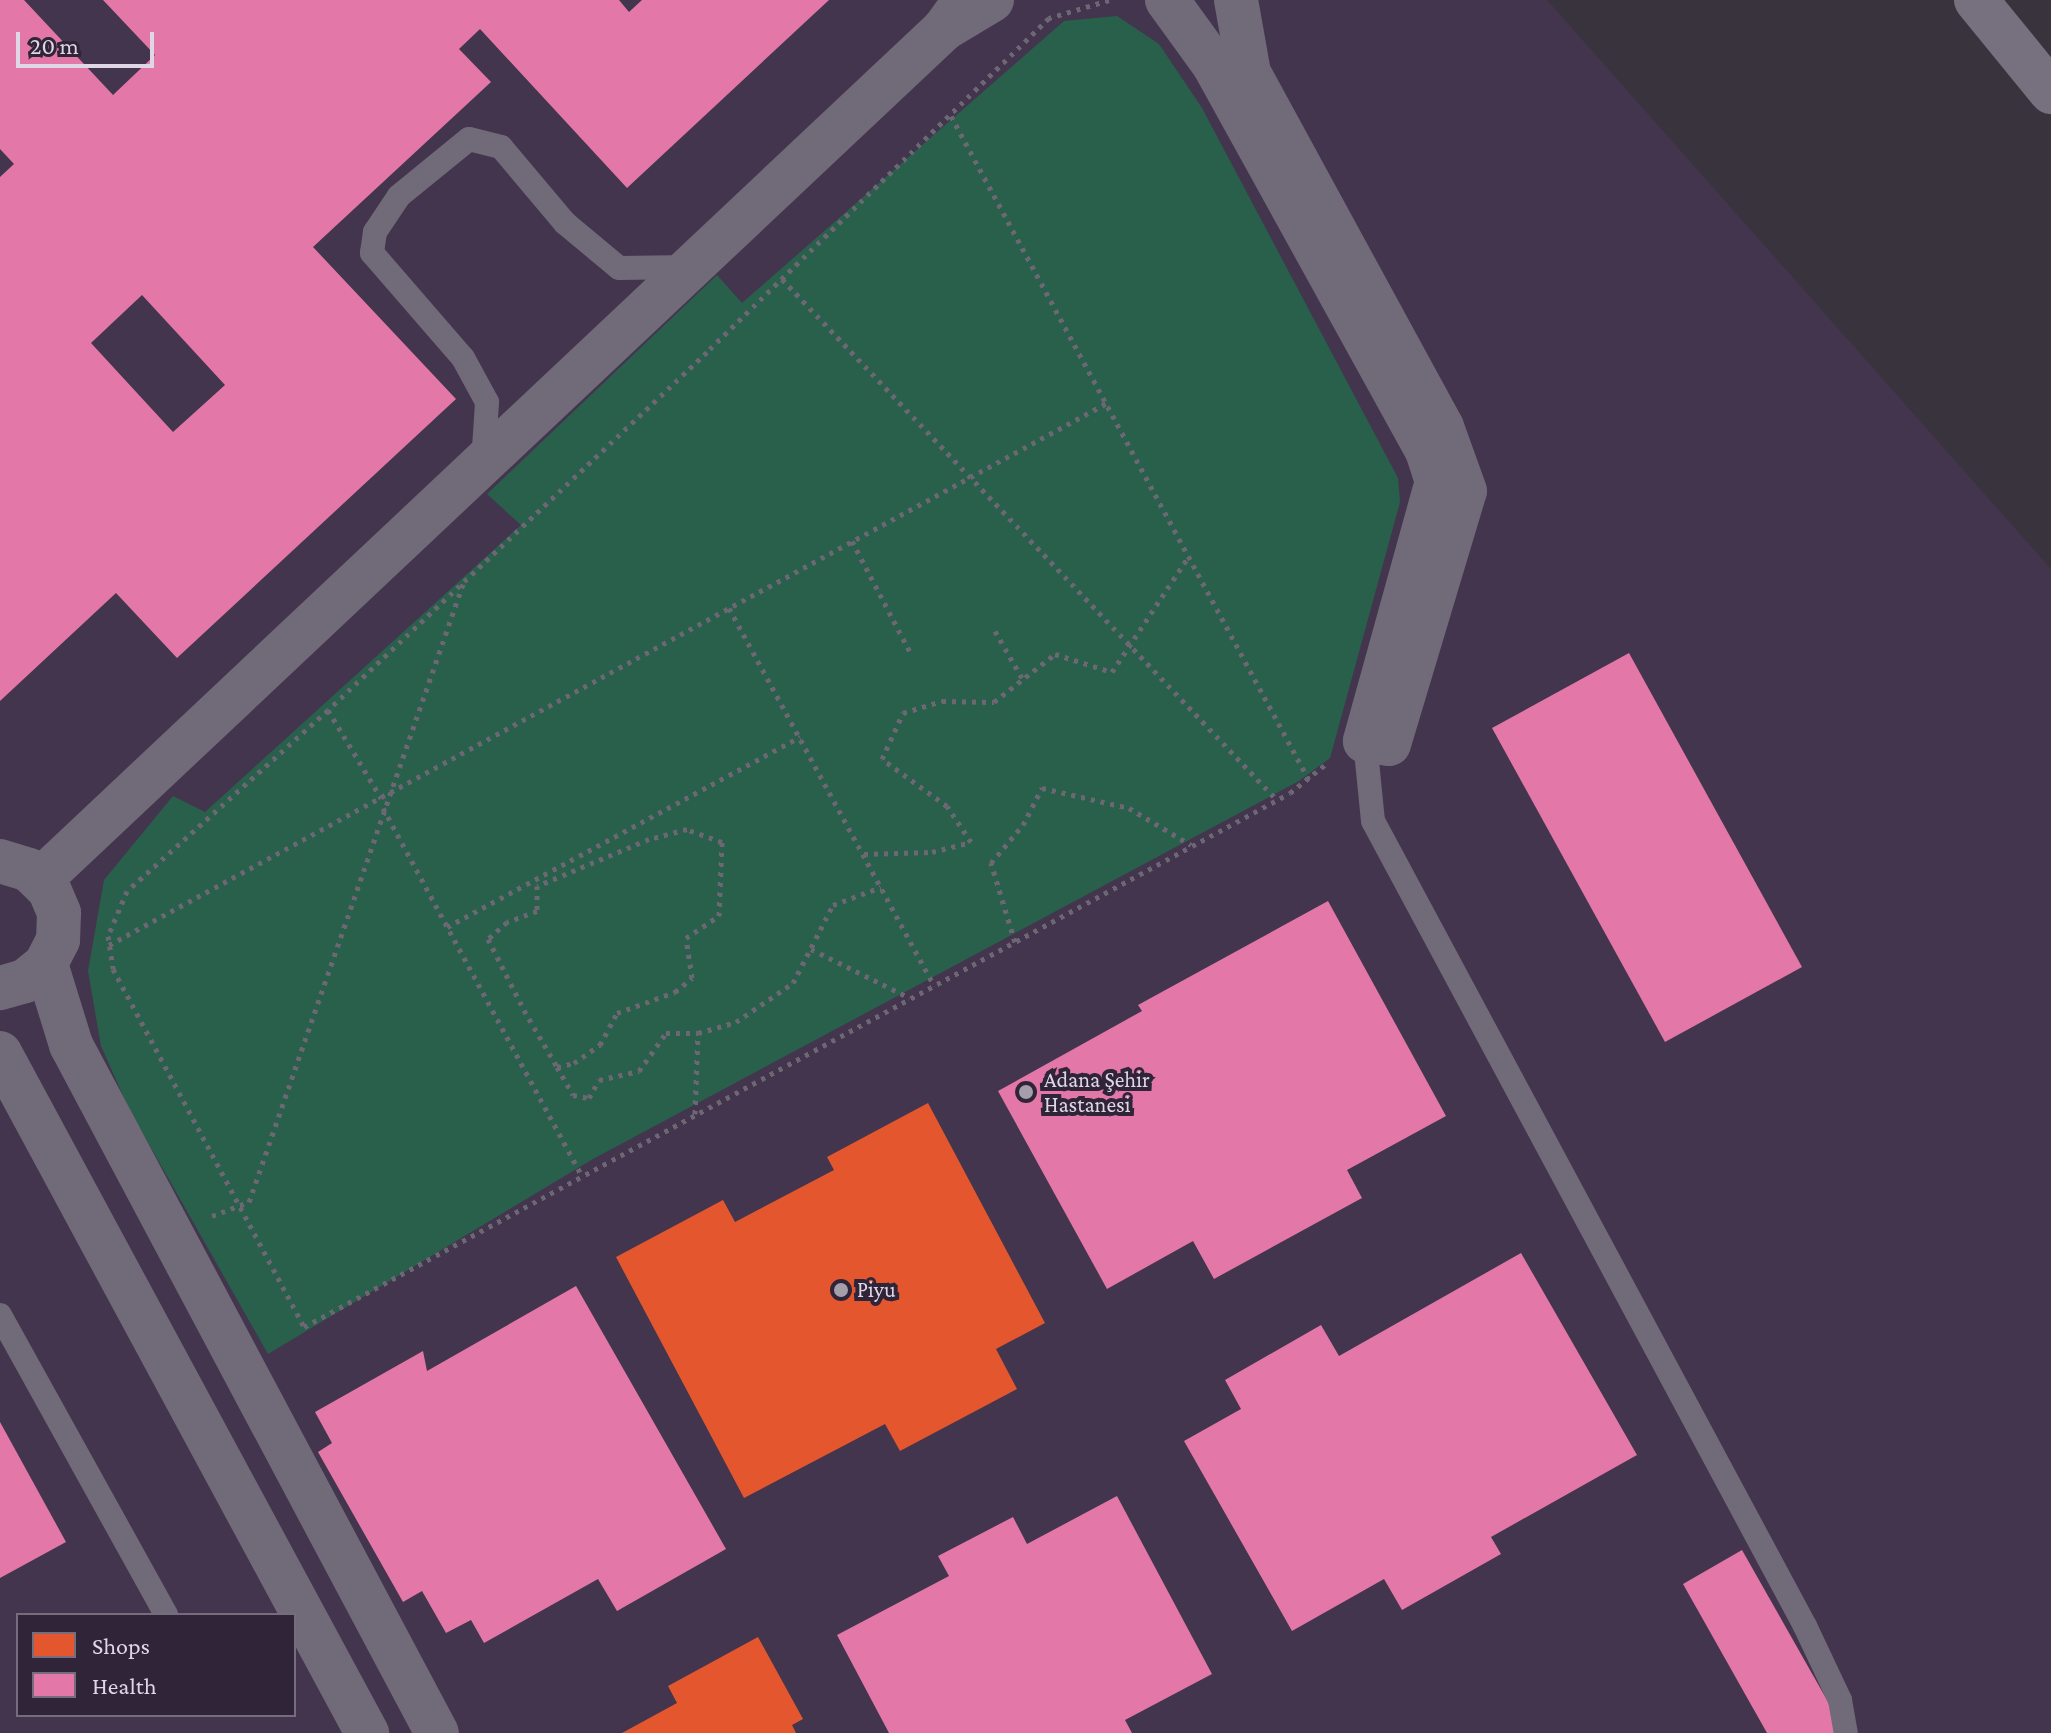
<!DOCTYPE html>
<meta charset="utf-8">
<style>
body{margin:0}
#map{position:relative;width:2051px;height:1733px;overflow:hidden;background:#39333e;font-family:"Crimson Pro",serif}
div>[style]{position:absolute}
.built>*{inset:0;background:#43354e}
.green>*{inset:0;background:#29604b}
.shops>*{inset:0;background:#e4572e}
.health>*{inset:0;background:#e377a8}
.path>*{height:5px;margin-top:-2.5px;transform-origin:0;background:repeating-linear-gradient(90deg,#6d6773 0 4px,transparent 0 10px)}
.service>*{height:24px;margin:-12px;padding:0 12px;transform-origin:12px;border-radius:12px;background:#716a79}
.minor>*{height:44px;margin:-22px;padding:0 22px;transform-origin:22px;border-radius:22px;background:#716a79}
.motorway>*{height:44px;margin:-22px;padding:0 22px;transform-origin:22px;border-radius:22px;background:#77707f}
.dots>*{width:22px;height:22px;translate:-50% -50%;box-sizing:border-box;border:4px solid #302439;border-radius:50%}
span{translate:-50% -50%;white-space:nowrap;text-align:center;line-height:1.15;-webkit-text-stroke:8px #302439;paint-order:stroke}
.poi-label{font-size:22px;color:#dfd7e5}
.left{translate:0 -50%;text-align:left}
.legend{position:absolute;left:16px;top:1613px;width:280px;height:104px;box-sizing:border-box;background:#302439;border:2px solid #766c7e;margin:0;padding:10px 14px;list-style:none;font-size:24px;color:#dfd7e5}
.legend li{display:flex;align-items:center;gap:16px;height:40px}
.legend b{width:40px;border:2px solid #766c7e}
.scale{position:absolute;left:16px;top:32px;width:138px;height:36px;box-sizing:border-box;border:4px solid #dfd7e5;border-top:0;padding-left:10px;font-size:24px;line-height:28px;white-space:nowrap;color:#dfd7e5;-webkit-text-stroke:6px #302439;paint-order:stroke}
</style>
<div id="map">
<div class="built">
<i style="clip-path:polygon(evenodd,0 0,1547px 0,2051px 569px,2051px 1733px,0 1733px,0 0,18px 1615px,294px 1615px,294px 1715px,18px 1715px,18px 1615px)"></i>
</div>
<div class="green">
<i style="clip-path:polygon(1117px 16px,1159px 44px,1202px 108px,1398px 478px,1400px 502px,1330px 758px,1299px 781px,593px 1159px,268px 1354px,129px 1109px,101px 1046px,88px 971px,104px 880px,173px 796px,205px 812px,521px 525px,487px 494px,717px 275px,742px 303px,1064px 21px)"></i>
</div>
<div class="shops">
<i style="clip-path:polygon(928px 1103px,1045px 1323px,996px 1349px,1017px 1389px,900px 1451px,885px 1424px,744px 1498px,616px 1257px,723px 1200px,735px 1222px,834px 1170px,827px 1157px)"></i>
<i style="clip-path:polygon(758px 1637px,803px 1719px,792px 1725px,796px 1733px,622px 1733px,677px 1703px,668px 1686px)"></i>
</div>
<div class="health">
<i style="clip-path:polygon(evenodd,0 0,24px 0,113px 95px,155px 55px,103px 0,619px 0,629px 12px,642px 0,829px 0,627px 188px,480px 29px,459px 49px,491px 82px,313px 247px,456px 399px,177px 658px,116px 593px,0 701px,0 177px,14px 164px,0 149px,0 0,142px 295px,225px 385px,173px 432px,91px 343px,142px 295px)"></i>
<i style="clip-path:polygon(1629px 653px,1802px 967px,1665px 1042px,1492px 728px)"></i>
<i style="clip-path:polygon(1328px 901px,1446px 1116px,1347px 1170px,1362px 1198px,1214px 1279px,1193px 1241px,1107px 1289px,998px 1091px,1142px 1011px,1138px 1005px)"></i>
<i style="clip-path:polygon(1521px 1253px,1637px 1455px,1491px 1537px,1501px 1554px,1402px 1610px,1384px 1579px,1292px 1631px,1184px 1441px,1241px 1409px,1225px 1380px,1321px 1325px,1339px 1356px)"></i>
<i style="clip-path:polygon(576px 1286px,726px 1549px,617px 1611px,598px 1579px,484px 1643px,471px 1620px,446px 1633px,422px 1591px,403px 1602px,318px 1452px,332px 1443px,315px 1412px,423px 1351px,427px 1371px)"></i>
<i style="clip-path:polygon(0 1422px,66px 1542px,0 1578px)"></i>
<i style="clip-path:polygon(1117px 1496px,1212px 1674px,1125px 1720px,1132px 1733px,889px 1733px,837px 1635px,949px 1576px,938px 1556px,1013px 1517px,1027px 1544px)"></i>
<i style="clip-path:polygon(1742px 1550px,1844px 1730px,1839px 1733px,1767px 1733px,1683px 1584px)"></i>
</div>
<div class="path">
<i style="left:1109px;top:0;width:63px;rotate:163.3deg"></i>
<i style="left:1049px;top:18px;width:478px;rotate:135.7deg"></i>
<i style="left:707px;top:352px;width:521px;rotate:136.63deg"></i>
<i style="left:328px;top:710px;width:270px;rotate:138deg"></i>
<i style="left:127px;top:891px;width:49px;rotate:112.9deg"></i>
<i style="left:108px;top:936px;width:33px;rotate:81deg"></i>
<i style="left:113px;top:969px;width:406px;rotate:61.9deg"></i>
<i style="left:304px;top:1327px;width:1121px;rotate:-28.44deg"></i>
<i style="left:1290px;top:793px;width:46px;rotate:-38.9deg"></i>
<i style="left:951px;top:116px;width:754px;rotate:61.67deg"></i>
<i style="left:782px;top:279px;width:719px;rotate:46.47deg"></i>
<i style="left:852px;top:541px;width:127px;rotate:62.4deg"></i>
<i style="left:729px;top:608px;width:430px;rotate:61.5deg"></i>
<i style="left:995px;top:631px;width:54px;rotate:60.1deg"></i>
<i style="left:328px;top:710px;width:103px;rotate:58.9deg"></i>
<i style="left:383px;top:808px;width:418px;rotate:61.6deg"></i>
<i style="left:864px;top:854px;width:68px;rotate:-1.7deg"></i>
<i style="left:932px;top:852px;width:40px;rotate:-14.4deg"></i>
<i style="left:971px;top:842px;width:43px;rotate:-123.7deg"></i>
<i style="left:947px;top:806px;width:80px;rotate:-144.1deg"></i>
<i style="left:882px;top:759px;width:51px;rotate:-65.5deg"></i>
<i style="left:903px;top:713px;width:41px;rotate:-17.1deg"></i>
<i style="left:942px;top:701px;width:52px;rotate:1.1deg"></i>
<i style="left:994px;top:702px;width:78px;rotate:-38.2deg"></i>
<i style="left:1055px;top:654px;width:60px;rotate:17.5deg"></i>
<i style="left:1112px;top:672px;width:139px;rotate:-56.4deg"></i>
<i style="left:447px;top:927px;width:401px;rotate:-28.3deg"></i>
<i style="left:1015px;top:942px;width:83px;rotate:-106.9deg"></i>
<i style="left:991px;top:863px;width:50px;rotate:-49.9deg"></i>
<i style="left:1023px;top:825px;width:42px;rotate:-62.8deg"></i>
<i style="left:1042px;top:788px;width:89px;rotate:12.9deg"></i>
<i style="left:1129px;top:808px;width:72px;rotate:30.8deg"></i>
<i style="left:109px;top:945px;width:1136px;rotate:-28.51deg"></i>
<i style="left:811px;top:949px;width:110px;rotate:26.3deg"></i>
<i style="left:557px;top:1067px;width:17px;rotate:-13deg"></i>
<i style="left:574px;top:1063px;width:32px;rotate:-35deg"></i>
<i style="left:600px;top:1045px;width:36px;rotate:-62deg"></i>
<i style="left:617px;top:1013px;width:62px;rotate:-19.9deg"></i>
<i style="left:675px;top:992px;width:22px;rotate:-39deg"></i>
<i style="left:692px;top:978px;width:40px;rotate:-98.5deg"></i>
<i style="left:686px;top:938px;width:40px;rotate:-34deg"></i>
<i style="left:719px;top:916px;width:74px;rotate:-87.7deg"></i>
<i style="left:722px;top:842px;width:37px;rotate:-160deg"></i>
<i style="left:687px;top:829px;width:39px;rotate:165deg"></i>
<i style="left:649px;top:839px;width:121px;rotate:157.2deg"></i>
<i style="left:537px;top:886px;width:25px;rotate:90deg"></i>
<i style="left:537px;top:911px;width:32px;rotate:160deg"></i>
<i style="left:507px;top:922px;width:25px;rotate:138deg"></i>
<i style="left:488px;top:939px;width:80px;rotate:63.1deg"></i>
<i style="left:524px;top:1010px;width:66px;rotate:59.9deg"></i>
<i style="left:557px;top:1067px;width:32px;rotate:60deg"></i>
<i style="left:573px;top:1095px;width:16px;rotate:11deg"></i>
<i style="left:589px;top:1098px;width:21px;rotate:-61deg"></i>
<i style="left:599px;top:1080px;width:41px;rotate:-12.7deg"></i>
<i style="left:639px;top:1071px;width:47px;rotate:-54.6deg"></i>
<i style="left:666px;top:1033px;width:32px"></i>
<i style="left:698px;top:1033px;width:40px;rotate:-16deg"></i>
<i style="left:736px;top:1022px;width:69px;rotate:-34.4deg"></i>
<i style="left:793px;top:983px;width:88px;rotate:-62.9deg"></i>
<i style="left:833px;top:905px;width:51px;rotate:-20.6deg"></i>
<i style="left:695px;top:1114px;width:81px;rotate:-87.9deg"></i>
<i style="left:212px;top:1216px;width:40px;rotate:-21deg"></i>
<i style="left:249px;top:1202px;width:654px;rotate:-70.9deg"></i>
</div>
<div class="service">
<i style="left:483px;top:463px;width:61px;rotate:-86.2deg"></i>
<i style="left:487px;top:402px;width:50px;rotate:-118.6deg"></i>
<i style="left:463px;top:358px;width:139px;rotate:-130.9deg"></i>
<i style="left:372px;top:253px;width:21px;rotate:-82deg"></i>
<i style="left:375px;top:232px;width:43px;rotate:-56.3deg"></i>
<i style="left:399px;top:196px;width:90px;rotate:-39.2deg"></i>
<i style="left:469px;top:139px;width:33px;rotate:14deg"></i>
<i style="left:501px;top:147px;width:99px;rotate:49.9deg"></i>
<i style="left:565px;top:223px;width:70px;rotate:39.8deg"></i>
<i style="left:619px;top:268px;width:70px;rotate:-0.8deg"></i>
<i style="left:1365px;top:741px;width:80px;rotate:84.3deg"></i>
<i style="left:1373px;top:821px;width:914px;rotate:61.78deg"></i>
<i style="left:1805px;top:1626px;width:82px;rotate:64.7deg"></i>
<i style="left:1840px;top:1700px;width:34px;rotate:80deg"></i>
<i style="left:0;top:1315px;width:343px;rotate:61deg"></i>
</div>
<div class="minor">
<i style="left:965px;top:0;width:36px;rotate:126deg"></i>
<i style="left:944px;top:29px;width:56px;rotate:-31.1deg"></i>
<i style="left:1167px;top:0;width:80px;rotate:54.1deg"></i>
<i style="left:1214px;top:65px;width:441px;rotate:61.1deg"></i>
<i style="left:1427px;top:451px;width:32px;rotate:72deg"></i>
<i style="left:1437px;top:481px;width:270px;rotate:105.5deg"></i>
<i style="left:1365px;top:741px;width:24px;rotate:7deg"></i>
<i style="left:1389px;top:744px;width:264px;rotate:-73.3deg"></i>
<i style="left:1465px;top:491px;width:68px;rotate:-109.8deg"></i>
<i style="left:1442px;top:427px;width:403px;rotate:-118.6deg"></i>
<i style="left:1249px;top:73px;width:74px;rotate:-100.1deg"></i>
<i style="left:0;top:861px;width:30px;rotate:17deg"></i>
<i style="left:29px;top:870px;width:28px;rotate:44deg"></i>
<i style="left:49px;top:889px;width:26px;rotate:67deg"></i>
<i style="left:59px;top:913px;width:27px;rotate:92deg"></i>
<i style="left:58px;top:940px;width:27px;rotate:117deg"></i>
<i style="left:46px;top:964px;width:27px;rotate:141deg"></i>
<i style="left:25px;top:981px;width:26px;rotate:164deg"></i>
<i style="left:40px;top:880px;width:1242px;rotate:-43.27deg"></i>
<i style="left:46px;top:964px;width:85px;rotate:72.8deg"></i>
<i style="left:71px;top:1045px;width:779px;rotate:61.99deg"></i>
<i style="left:0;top:1053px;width:773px;rotate:61.64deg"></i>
</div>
<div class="motorway">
<i style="left:1976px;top:0;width:119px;rotate:50.8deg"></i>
</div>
<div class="dots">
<i style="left:1026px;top:1092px;background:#a59eab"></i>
<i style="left:841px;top:1290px;background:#a59eab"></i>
</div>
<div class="poi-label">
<span class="left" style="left:1044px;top:1092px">Adana Şehir<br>Hastanesi</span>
<span class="left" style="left:857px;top:1290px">Piyu</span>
</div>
<ul class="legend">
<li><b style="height:22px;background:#e4572e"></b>Shops</li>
<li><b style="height:22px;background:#e377a8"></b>Health</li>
</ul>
<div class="scale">20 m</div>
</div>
